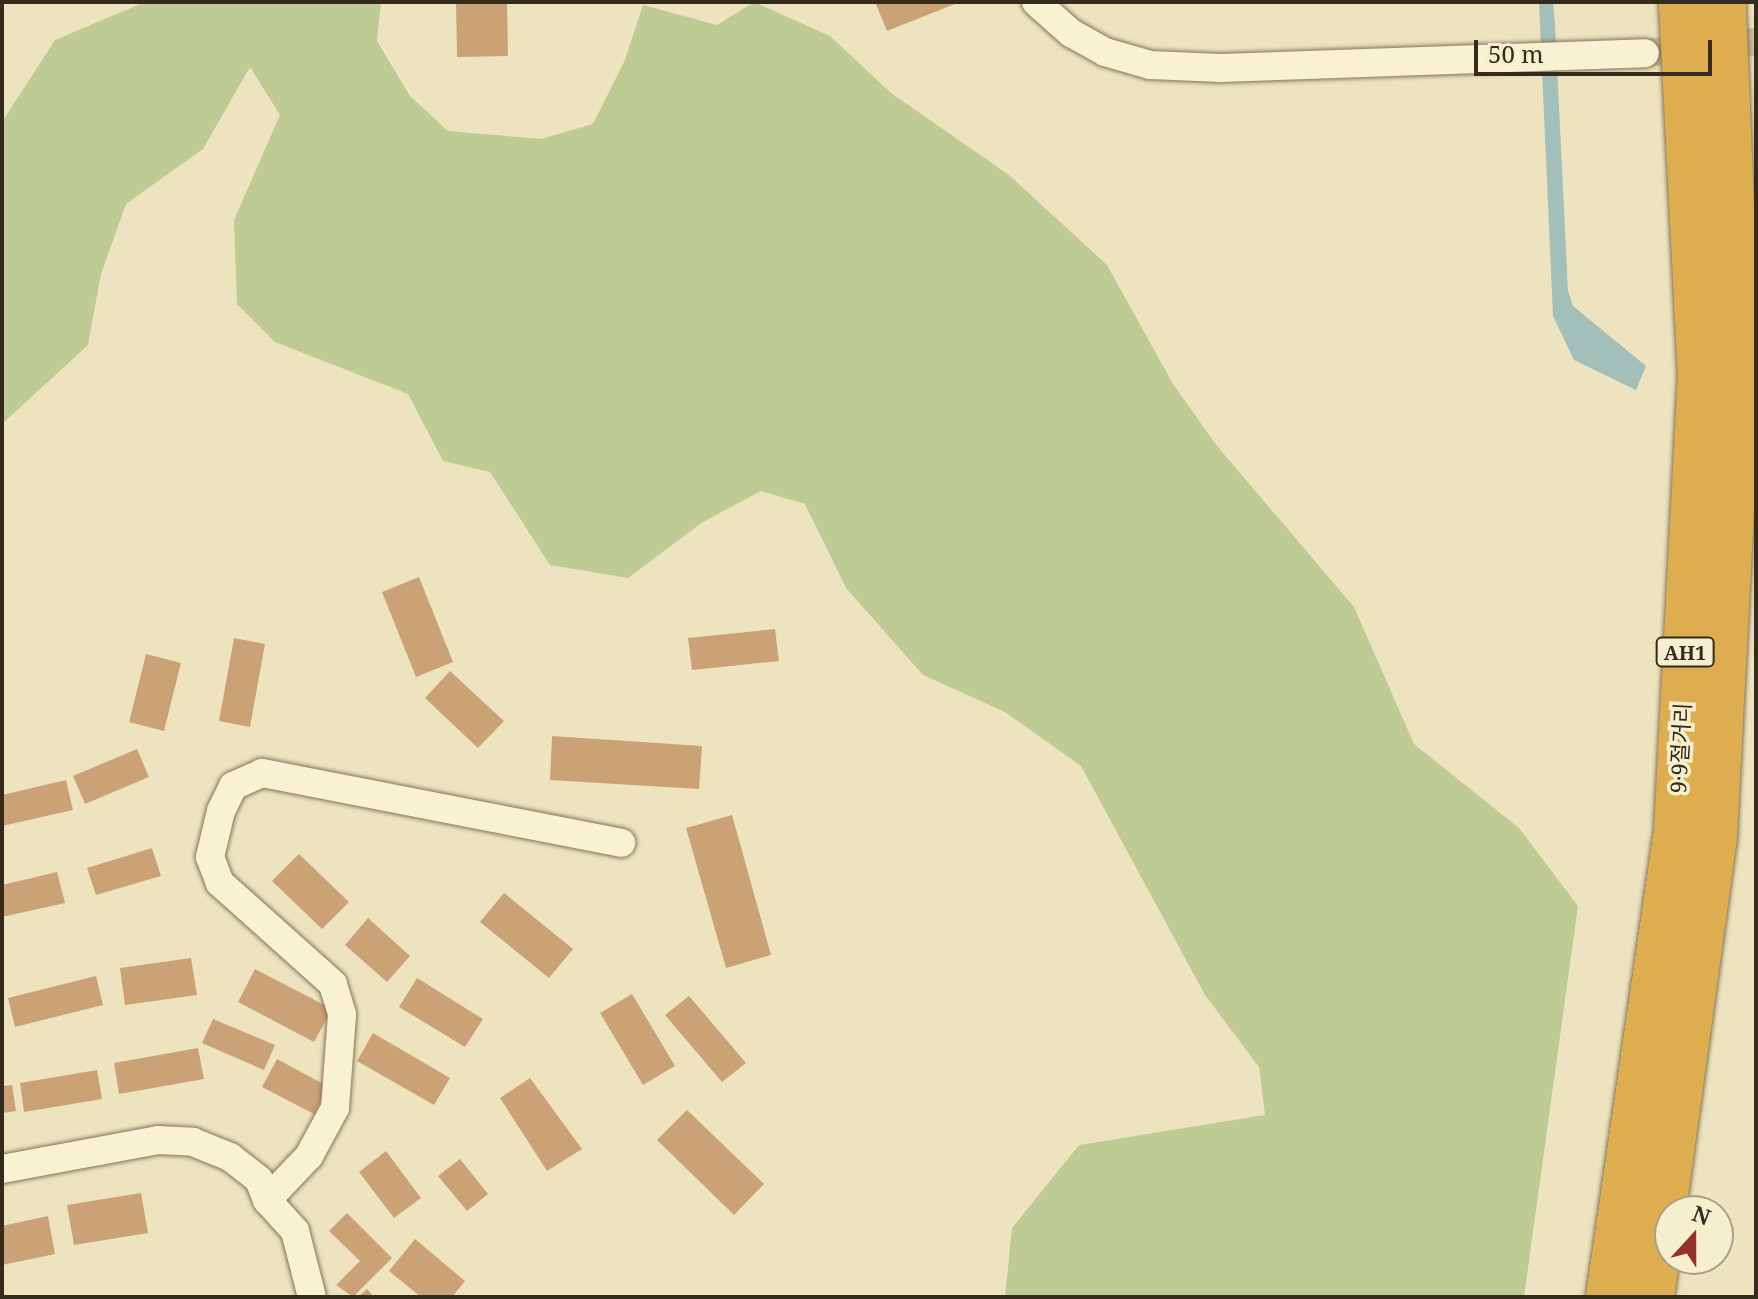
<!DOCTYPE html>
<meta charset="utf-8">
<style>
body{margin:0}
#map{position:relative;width:1758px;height:1299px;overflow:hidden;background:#ede4bf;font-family:"Noto Serif","Noto Sans KR",serif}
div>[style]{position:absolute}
.green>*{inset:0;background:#bfcb94}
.water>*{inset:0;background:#a2bfb9}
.building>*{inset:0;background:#cba275}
.street-tunnel>*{height:28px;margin-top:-14px;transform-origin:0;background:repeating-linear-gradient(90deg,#c8bf9e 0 28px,transparent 0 42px)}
.roads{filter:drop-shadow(0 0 2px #867558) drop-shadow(0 0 2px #867558)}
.street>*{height:28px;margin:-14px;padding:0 14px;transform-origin:14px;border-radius:14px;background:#f8f1d2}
.highway>*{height:44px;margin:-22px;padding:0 22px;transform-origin:22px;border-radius:22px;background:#ddad50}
span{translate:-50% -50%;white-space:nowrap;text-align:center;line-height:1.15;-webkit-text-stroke:7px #f5eecf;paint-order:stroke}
.shield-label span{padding:2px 6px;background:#f5eecf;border:2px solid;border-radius:6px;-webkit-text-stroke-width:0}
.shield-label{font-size:20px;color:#352b1c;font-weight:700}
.street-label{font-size:22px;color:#352b1c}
.frame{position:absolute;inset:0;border:4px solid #352b1c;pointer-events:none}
.north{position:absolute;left:1654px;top:1195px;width:80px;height:80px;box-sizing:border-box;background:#f5eecf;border:2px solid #a8a087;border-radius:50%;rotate:21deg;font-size:22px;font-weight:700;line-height:32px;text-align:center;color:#352b1c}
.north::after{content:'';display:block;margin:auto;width:28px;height:36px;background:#943229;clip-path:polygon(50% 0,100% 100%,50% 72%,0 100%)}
.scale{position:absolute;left:1474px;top:40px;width:238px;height:36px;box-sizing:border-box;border:4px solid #352b1c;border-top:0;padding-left:10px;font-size:24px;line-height:28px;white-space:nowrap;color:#352b1c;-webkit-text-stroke:6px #f5eecf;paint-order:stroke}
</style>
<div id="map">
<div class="green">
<i style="clip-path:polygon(145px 2px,381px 2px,377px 41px,410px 96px,448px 131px,541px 139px,593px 124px,625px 60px,643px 5px,717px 25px,754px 2px,830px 36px,891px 93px,1009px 175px,1107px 265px,1173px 384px,1217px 446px,1354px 607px,1414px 744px,1519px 828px,1578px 906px,1524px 1297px,1005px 1297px,1012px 1228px,1079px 1145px,1265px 1115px,1259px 1067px,1205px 995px,1081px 766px,1005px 712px,923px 675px,846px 588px,805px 504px,761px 491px,703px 522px,628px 578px,550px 565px,490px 472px,443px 461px,408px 394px,275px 342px,237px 304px,234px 220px,280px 115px,250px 67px,203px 149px,126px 204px,101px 274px,88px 345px,2px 424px,2px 122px,55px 40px)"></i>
</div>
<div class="water">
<i style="clip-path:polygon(1539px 2px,1553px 2px,1555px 24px,1568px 291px,1573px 306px,1646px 366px,1636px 390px,1574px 360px,1553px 316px)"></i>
</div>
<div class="building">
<i style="clip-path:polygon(456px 2px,507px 2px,508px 56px,457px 57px)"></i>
<i style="clip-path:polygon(875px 2px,960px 2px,887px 31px)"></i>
<i style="clip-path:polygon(419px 577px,453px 662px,416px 677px,382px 592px)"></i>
<i style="clip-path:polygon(775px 629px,779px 661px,692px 670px,688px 638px)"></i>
<i style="clip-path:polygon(234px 638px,265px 644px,250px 727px,219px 721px)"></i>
<i style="clip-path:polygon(146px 654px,181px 663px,164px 731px,129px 722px)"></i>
<i style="clip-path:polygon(450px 671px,504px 721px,478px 748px,425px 698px)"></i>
<i style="clip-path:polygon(552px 736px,702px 746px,699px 789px,550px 780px)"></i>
<i style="clip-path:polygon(137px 749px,149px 777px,85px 804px,73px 776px)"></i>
<i style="clip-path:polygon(66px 780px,73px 810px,2px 826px,2px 795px)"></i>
<i style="clip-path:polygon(732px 815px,771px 955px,726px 968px,686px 828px)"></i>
<i style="clip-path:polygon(152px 848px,161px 876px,96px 895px,87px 868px)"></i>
<i style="clip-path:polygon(299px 854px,349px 902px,322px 929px,272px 881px)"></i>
<i style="clip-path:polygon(57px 872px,65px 903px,2px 917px,2px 885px)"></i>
<i style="clip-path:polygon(504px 893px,573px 949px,549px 978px,480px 922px)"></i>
<i style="clip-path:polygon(368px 918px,410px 956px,387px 982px,345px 945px)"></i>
<i style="clip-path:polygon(191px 958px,197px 995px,125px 1005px,120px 968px)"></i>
<i style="clip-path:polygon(255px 969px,332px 1009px,314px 1042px,238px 1002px)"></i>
<i style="clip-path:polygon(96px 976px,103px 1005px,15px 1027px,8px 998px)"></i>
<i style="clip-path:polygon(417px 978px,483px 1019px,465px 1047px,399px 1007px)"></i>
<i style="clip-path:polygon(632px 994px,675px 1066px,643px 1085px,600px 1013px)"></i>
<i style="clip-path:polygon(689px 996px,746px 1063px,722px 1082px,665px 1015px)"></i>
<i style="clip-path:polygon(213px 1019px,275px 1045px,264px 1070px,202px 1043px)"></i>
<i style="clip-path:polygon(373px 1033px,450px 1078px,434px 1105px,357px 1061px)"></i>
<i style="clip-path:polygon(198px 1048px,204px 1079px,119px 1094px,114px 1063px)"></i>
<i style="clip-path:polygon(277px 1059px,329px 1087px,314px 1114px,262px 1087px)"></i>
<i style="clip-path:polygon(97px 1070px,102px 1099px,24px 1112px,20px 1083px)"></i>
<i style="clip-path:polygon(530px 1078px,582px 1149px,547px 1171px,500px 1098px)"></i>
<i style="clip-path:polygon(12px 1085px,16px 1111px,2px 1113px,2px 1086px)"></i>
<i style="clip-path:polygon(687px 1110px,764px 1184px,734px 1215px,657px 1140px)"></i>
<i style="clip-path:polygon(386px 1151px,421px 1198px,394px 1218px,359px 1172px)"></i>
<i style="clip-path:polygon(460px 1159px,488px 1194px,467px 1211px,438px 1176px)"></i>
<i style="clip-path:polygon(141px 1193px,148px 1233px,74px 1245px,67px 1205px)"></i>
<i style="clip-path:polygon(347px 1213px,392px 1258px,353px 1297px,336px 1285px,360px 1261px,329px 1231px)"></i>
<i style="clip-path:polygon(48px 1216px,55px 1254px,2px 1265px,2px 1226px)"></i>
<i style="clip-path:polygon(415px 1239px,465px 1281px,452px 1297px,421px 1297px,389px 1271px)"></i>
<i style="clip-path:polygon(367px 1289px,374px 1297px,358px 1297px)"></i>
</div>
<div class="street-tunnel">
<i style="left:1645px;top:53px;width:112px;rotate:-5.7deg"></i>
</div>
<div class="roads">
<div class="street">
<i style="left:1036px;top:2px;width:47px;rotate:41.5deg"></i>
<i style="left:1071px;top:33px;width:39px;rotate:29deg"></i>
<i style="left:1105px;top:52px;width:47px;rotate:16.1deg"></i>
<i style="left:1150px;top:65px;width:71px;rotate:2.4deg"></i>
<i style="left:1221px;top:68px;width:424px;rotate:-2deg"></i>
<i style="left:2px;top:1169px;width:159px;rotate:-10.5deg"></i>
<i style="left:158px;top:1140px;width:35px;rotate:3deg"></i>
<i style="left:193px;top:1142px;width:40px;rotate:22deg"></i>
<i style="left:230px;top:1157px;width:37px;rotate:38deg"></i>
<i style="left:259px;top:1180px;width:22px;rotate:68deg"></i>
<i style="left:267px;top:1200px;width:42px;rotate:47.9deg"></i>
<i style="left:295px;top:1231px;width:68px;rotate:75.6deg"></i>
<i style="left:267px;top:1200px;width:61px;rotate:-46.3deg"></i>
<i style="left:309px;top:1156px;width:55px;rotate:-61.6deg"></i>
<i style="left:335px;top:1108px;width:94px;rotate:-85.7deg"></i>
<i style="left:342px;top:1014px;width:31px;rotate:-107deg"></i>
<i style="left:333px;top:984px;width:152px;rotate:-138.2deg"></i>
<i style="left:220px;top:883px;width:28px;rotate:-111deg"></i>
<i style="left:210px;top:857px;width:47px;rotate:-76.6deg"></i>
<i style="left:221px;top:811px;width:28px;rotate:-64deg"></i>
<i style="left:233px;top:786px;width:32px;rotate:-24deg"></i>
<i style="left:262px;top:773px;width:366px;rotate:11deg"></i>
</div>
<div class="highway">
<i style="left:1608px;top:1297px;width:472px;rotate:-81.7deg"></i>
<i style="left:1676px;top:830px;width:452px;rotate:-87deg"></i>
<i style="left:1700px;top:379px;width:377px;rotate:-92.9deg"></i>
<i style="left:1652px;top:1297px;width:466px;rotate:-82.2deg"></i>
<i style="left:1715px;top:835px;width:455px;rotate:-87deg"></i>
<i style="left:1739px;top:381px;width:379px;rotate:-92.3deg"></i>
</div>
</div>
<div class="shield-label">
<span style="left:1685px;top:652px">AH1</span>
</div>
<div class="street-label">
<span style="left:1680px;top:748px;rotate:-87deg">9·9절거리</span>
</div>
<div class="frame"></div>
<div class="north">N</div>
<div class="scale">50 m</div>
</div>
